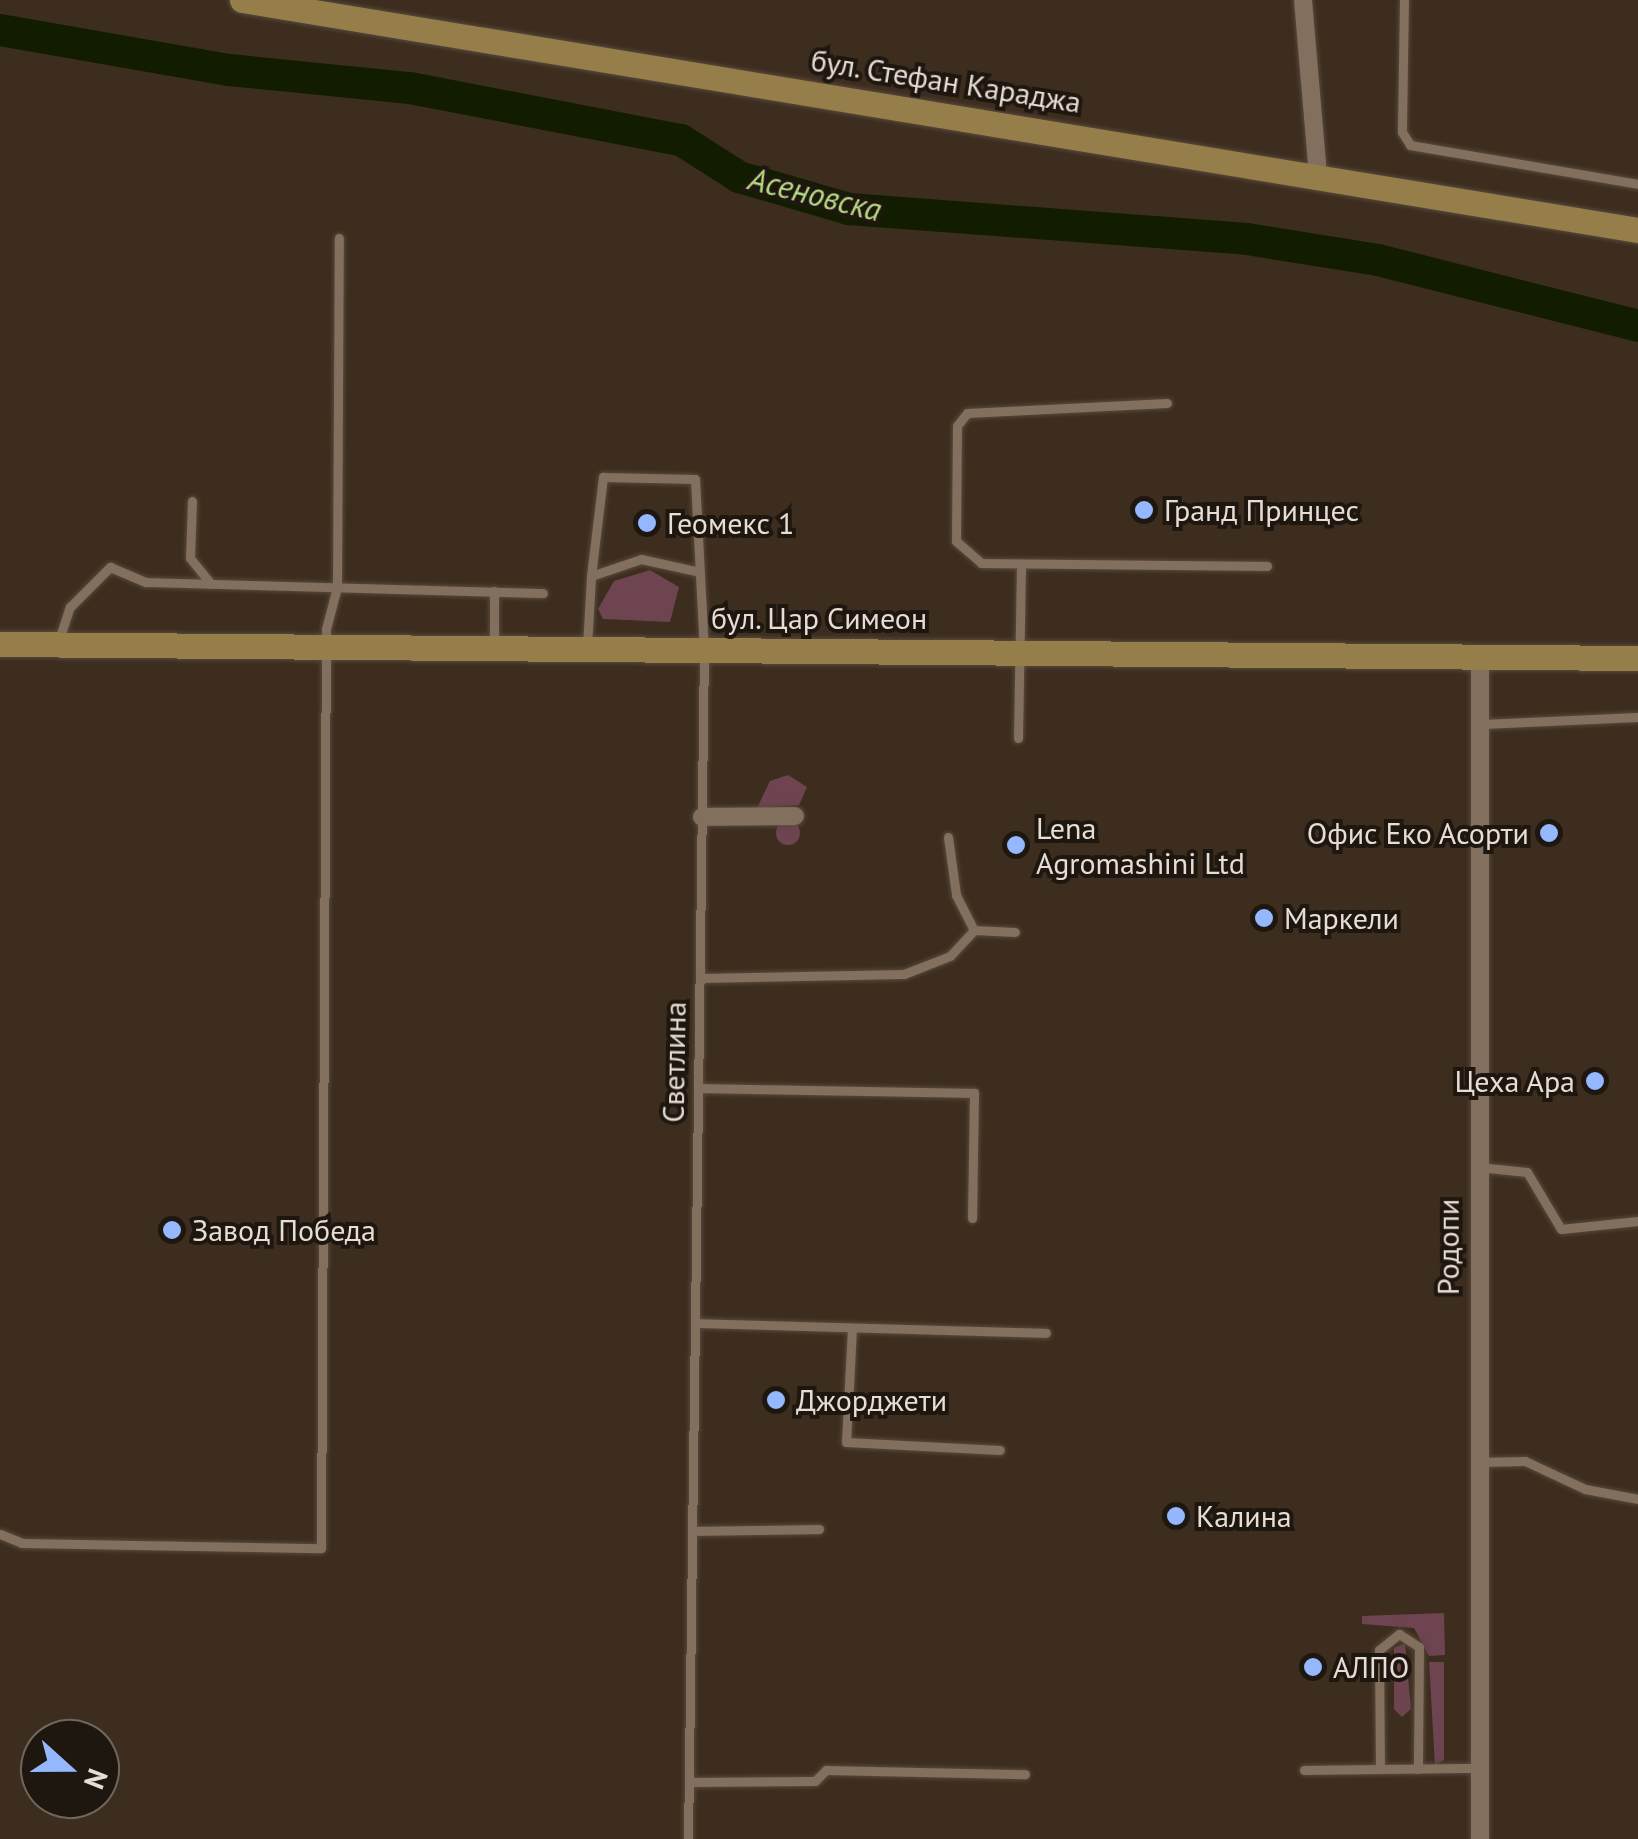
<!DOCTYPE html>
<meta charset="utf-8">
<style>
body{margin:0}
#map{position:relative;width:1638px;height:1839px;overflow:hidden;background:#3d2d1e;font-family:"PT Sans",sans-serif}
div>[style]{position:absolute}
.green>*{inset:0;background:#6e4451}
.round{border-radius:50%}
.river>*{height:32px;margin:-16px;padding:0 16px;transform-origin:16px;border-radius:16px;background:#121d00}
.roads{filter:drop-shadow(0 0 2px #57493c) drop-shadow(0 0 2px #57493c)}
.service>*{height:9px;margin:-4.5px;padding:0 4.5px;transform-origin:4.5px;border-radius:4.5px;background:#826f5e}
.minor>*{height:18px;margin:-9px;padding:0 9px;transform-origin:9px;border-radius:9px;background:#826f5e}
.secondary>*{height:25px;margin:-12.5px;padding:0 12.5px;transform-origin:12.5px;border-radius:12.5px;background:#957e4a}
.dots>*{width:28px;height:28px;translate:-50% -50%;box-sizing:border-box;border:5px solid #1e1710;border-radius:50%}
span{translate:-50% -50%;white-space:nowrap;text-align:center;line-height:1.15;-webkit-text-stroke:8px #1e1710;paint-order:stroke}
.street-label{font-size:30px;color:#e8ddd4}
.poi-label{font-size:30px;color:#e8ddd4}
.left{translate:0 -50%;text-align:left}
.right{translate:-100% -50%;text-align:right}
.water-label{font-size:32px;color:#b8db83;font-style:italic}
.north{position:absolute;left:20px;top:1719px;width:100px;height:100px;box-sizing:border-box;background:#1e1710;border:2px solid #6f665e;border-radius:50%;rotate:111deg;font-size:28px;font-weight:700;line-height:40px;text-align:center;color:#e8ddd4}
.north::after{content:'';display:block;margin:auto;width:35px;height:45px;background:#94b7fd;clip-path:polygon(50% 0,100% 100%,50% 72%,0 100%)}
</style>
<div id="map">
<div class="green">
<i style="clip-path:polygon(650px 570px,679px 587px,670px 622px,603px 619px,598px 609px,614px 581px)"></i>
<i style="clip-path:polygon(788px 775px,807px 787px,799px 805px,757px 808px,770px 781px)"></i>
<i class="round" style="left:776px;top:821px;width:24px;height:24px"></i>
<i style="clip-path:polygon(1444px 1613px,1445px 1655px,1429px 1656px,1414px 1628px,1362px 1624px,1362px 1616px)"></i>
<i style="clip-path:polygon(1405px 1643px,1411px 1709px,1402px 1717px,1394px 1709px,1394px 1648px)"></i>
<i style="clip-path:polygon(1429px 1662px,1444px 1662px,1444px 1760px,1435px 1765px)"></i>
</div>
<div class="river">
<i style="left:0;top:30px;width:232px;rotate:9.9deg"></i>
<i style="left:229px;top:70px;width:182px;rotate:5.7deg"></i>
<i style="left:410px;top:88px;width:276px;rotate:10.9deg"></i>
<i style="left:681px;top:140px;width:69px;rotate:32.5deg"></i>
<i style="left:739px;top:177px;width:115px;rotate:16.2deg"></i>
<i style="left:849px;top:209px;width:399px;rotate:4.3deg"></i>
<i style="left:1247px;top:239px;width:133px;rotate:9.1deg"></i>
<i style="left:1378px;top:260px;width:268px;rotate:14.2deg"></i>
</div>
<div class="roads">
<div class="service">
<i style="left:1404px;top:0;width:132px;rotate:90.9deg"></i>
<i style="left:1402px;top:132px;width:15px;rotate:58deg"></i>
<i style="left:1410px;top:145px;width:231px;rotate:9.7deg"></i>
<i style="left:1167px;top:403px;width:200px;rotate:177.1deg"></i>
<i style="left:967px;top:413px;width:16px;rotate:128deg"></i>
<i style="left:957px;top:426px;width:115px;rotate:90.5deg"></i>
<i style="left:956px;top:541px;width:33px;rotate:41deg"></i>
<i style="left:981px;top:563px;width:286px;rotate:0.6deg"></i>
<i style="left:192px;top:501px;width:57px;rotate:92deg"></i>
<i style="left:190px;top:558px;width:33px;rotate:51deg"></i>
<i style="left:591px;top:576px;width:100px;rotate:-83.1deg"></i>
<i style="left:603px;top:477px;width:92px;rotate:1.2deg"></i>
<i style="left:695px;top:479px;width:171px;rotate:87deg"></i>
<i style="left:704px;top:650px;width:1189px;rotate:90.77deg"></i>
<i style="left:58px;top:643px;width:38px;rotate:-72deg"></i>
<i style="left:70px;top:607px;width:57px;rotate:-45deg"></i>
<i style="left:110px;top:567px;width:39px;rotate:23deg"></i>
<i style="left:146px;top:582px;width:397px;rotate:1.6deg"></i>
<i style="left:494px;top:644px;width:53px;rotate:-90deg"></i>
<i style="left:587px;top:646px;width:70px;rotate:-86.7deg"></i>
<i style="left:591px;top:576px;width:53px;rotate:-18.8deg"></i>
<i style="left:641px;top:559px;width:60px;rotate:12.4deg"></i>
<i style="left:1482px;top:724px;width:156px;rotate:-2.6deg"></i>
<i style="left:1018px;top:738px;width:172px;rotate:-89deg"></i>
<i style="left:948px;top:837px;width:59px;rotate:82.1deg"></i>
<i style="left:956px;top:895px;width:39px;rotate:63deg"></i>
<i style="left:700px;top:978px;width:204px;rotate:-1.1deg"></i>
<i style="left:904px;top:974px;width:49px;rotate:-21.4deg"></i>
<i style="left:950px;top:956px;width:35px;rotate:-47deg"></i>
<i style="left:974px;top:930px;width:41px;rotate:2.8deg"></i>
<i style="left:699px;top:1088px;width:275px;rotate:1deg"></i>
<i style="left:974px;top:1093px;width:125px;rotate:90.9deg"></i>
<i style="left:1478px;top:1167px;width:49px;rotate:5.8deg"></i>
<i style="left:1527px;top:1172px;width:66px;rotate:59.2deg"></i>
<i style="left:1561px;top:1229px;width:77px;rotate:-5.9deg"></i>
<i style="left:695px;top:1323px;width:351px;rotate:1.6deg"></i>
<i style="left:852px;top:1328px;width:114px;rotate:93deg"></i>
<i style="left:846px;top:1442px;width:154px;rotate:3deg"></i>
<i style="left:1479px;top:1462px;width:46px;rotate:-1.2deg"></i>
<i style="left:1525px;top:1461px;width:66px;rotate:25deg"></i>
<i style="left:1585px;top:1489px;width:54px;rotate:10.7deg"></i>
<i style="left:693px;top:1531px;width:126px;rotate:-0.9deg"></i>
<i style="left:0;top:1534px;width:24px;rotate:22deg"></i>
<i style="left:22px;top:1543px;width:299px;rotate:1deg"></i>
<i style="left:321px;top:1548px;width:919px;rotate:-89.69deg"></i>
<i style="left:326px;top:629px;width:43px;rotate:-75.3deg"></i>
<i style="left:337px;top:587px;width:349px;rotate:-89.7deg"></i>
<i style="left:1380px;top:1769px;width:119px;rotate:-90.5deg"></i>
<i style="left:1379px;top:1650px;width:26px;rotate:-39deg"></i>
<i style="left:1399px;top:1634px;width:24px;rotate:33deg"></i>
<i style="left:1419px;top:1647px;width:122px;rotate:90.5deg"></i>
<i style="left:1304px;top:1770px;width:175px;rotate:-0.7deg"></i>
<i style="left:689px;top:1782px;width:126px;rotate:-0.5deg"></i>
<i style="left:815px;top:1781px;width:16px;rotate:-45deg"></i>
<i style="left:826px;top:1770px;width:199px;rotate:1.2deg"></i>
</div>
<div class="minor">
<i style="left:1303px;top:0;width:175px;rotate:85.1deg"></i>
<i style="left:702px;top:817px;width:93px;rotate:-0.6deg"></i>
<i style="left:1480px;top:1839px;width:1183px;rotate:-90deg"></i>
</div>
<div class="secondary">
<i style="left:242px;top:0;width:1415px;rotate:9.36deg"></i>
<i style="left:0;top:644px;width:1638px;rotate:0.49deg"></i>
</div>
</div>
<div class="dots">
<i style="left:1144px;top:510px;background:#94b7fd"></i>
<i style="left:647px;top:523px;background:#94b7fd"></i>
<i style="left:1549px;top:833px;background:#94b7fd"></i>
<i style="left:1016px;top:845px;background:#94b7fd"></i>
<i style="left:1264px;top:918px;background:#94b7fd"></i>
<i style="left:1595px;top:1081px;background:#94b7fd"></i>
<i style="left:172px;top:1230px;background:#94b7fd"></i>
<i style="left:776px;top:1400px;background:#94b7fd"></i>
<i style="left:1176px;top:1516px;background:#94b7fd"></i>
<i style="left:1313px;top:1667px;background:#94b7fd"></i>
</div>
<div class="street-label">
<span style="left:946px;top:81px;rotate:9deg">бул. Стефан Караджа</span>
<span style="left:819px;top:618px">бул. Цар Симеон</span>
<span style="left:674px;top:1062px;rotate:-89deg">Светлина</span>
<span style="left:1448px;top:1247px;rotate:-90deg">Родопи</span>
</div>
<div class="poi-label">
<span class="left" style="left:1164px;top:510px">Гранд Принцес</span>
<span class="left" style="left:667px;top:523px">Геомекс 1</span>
<span class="left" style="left:1036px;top:845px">Lena<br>Agromashini Ltd</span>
<span class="right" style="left:1529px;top:833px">Офис Еко Асорти</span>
<span class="left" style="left:1284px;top:918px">Маркели</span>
<span class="right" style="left:1575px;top:1081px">Цеха Ара</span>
<span class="left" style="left:192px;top:1230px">Завод Победа</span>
<span class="left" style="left:796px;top:1400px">Джорджети</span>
<span class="left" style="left:1196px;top:1516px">Калина</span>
<span class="left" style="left:1333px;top:1667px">АЛПО</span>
</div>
<div class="water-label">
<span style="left:815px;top:194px;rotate:14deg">Асеновска</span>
</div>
<div class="north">N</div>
</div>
